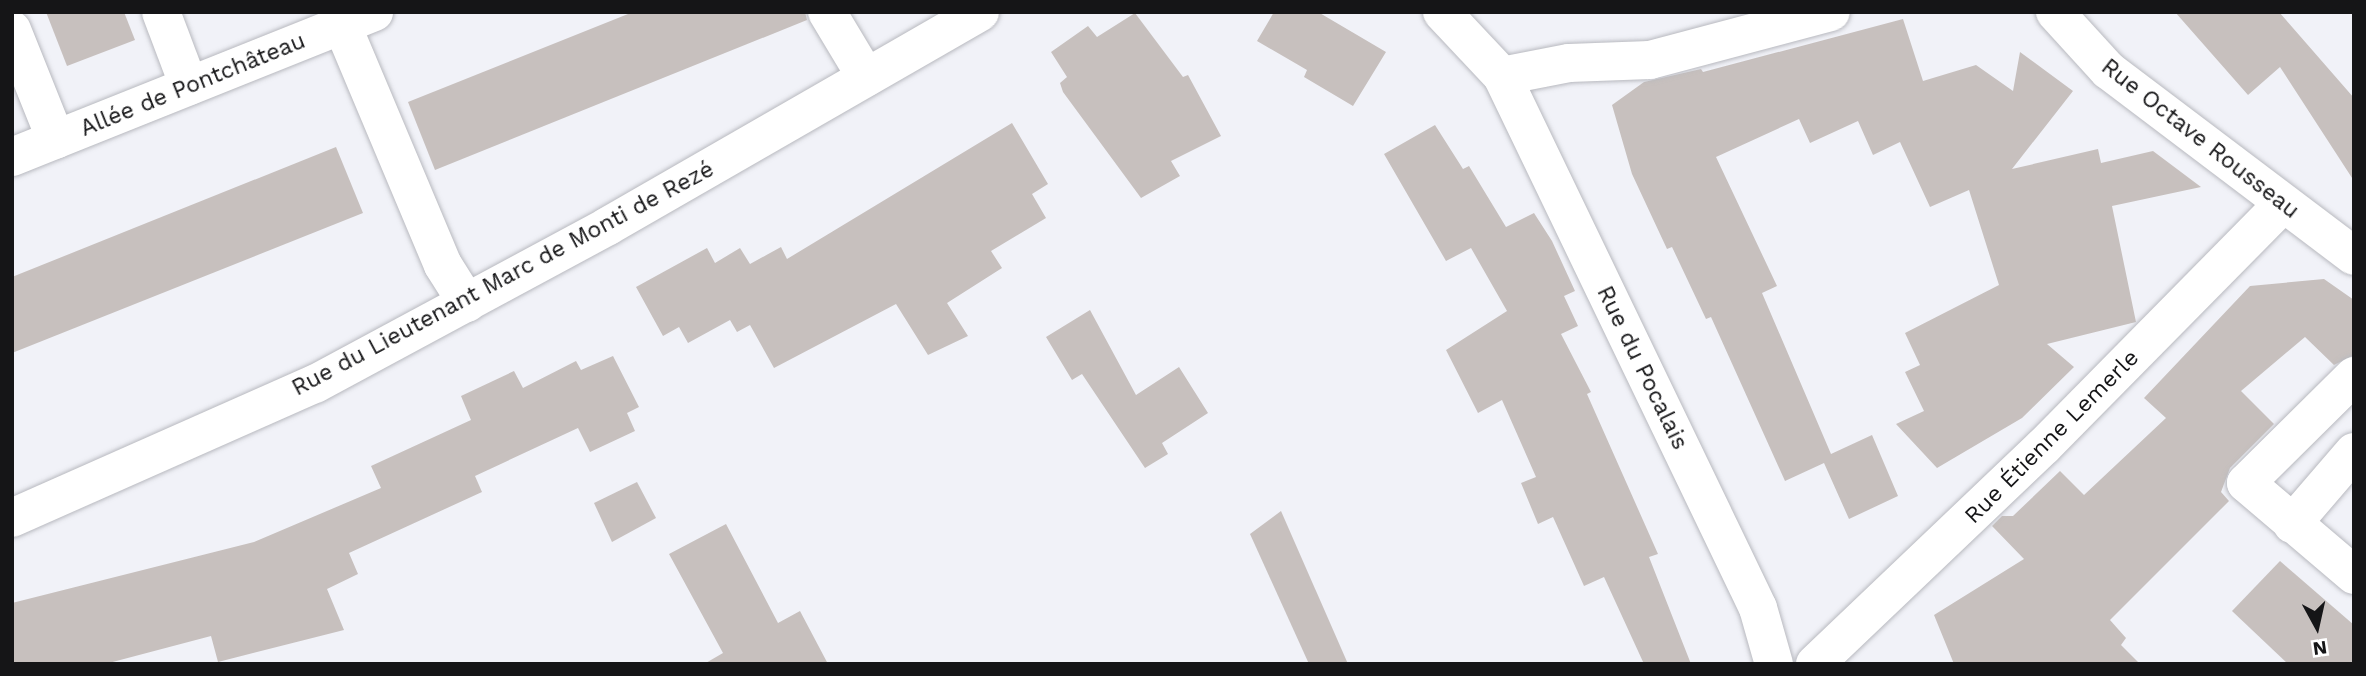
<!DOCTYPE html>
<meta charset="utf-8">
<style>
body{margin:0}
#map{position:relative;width:2366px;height:676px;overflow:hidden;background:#f1f2f8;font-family:"Work Sans",sans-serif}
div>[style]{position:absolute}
.building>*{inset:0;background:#c7c0be}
.roads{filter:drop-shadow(0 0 2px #b8b9bf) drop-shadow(0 0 2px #b8b9bf)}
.minor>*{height:38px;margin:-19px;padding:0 19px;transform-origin:19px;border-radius:19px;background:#fff}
span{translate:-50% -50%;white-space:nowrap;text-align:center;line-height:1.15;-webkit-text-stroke:7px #fff;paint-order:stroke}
.street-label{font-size:23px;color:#151517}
.frame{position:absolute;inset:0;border:14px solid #151517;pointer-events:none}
.north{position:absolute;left:2282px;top:592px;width:70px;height:70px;-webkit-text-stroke:5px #fff;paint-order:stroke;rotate:172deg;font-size:19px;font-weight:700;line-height:28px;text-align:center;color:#151517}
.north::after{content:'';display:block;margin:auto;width:24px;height:32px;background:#151517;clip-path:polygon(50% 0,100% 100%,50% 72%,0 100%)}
</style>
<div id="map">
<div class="building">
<i style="clip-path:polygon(46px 12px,124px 12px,135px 40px,67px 66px)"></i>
<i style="clip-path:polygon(633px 12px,805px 12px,807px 20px,435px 170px,408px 102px)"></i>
<i style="clip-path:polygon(1274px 12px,1318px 12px,1386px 52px,1353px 106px,1304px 77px,1307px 70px,1257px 41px)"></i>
<i style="clip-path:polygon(2175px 12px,2279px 12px,2354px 98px,2354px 181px,2280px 67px,2248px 95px)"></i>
<i style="clip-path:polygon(1135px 13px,1183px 77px,1188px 75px,1221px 136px,1171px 161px,1180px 176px,1141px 198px,1063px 92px,1060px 83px,1067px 77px,1051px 52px,1088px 26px,1097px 37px)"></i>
<i style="clip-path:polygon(1903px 19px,1923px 81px,1976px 65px,2013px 91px,2020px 52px,2073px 91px,2012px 169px,2098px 149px,2101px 163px,2153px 151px,2201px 187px,2112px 206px,2136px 322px,2047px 344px,2074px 367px,2022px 418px,1937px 468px,1896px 424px,1924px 411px,1905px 372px,1920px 365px,1905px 333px,1999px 285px,1969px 190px,1930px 207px,1900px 142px,1873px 155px,1858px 121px,1810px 143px,1799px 119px,1716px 157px,1777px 286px,1762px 293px,1831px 454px,1872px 435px,1898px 496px,1849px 519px,1824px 463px,1785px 481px,1711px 317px,1706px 319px,1672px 247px,1667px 249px,1632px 174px,1612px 105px,1644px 82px,1701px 69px,1703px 72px)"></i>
<i style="clip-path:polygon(1012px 123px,1048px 184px,1032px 194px,1046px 218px,991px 251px,1002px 268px,947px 303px,968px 336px,928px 355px,896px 304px,774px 368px,750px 325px,737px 332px,730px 320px,688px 343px,679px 327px,663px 336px,636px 287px,707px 248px,715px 263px,740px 248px,750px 264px,781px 247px,787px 259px)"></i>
<i style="clip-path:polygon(1435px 125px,1463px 169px,1469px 166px,1506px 227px,1534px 213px,1552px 241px,1575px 291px,1564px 296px,1578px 326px,1561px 334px,1591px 392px,1587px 394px,1658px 554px,1649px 557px,1691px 664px,1644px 664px,1604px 577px,1584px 586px,1553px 517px,1538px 524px,1521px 483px,1536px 477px,1502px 400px,1478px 413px,1446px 350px,1507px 311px,1471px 248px,1446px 261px,1384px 154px)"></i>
<i style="clip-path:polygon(336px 147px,363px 213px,12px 353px,12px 277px)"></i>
<i style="clip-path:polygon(2324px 279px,2354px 300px,2354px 355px,2334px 365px,2305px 337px,2241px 391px,2274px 424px,2230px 468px,2221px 492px,2229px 501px,2110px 620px,2126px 638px,2121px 645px,2140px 664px,1954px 664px,1934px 615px,2024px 559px,1992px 526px,2002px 516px,2013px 516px,2060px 471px,2084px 495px,2166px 418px,2144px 398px,2250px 286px)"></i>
<i style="clip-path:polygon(1090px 310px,1136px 395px,1179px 367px,1208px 413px,1162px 443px,1168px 454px,1145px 468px,1082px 374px,1072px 380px,1046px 337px)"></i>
<i style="clip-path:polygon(613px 356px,639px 407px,627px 413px,635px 431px,590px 452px,578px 428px,475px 476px,482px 492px,349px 553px,358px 574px,327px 589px,344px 630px,218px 662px,211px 636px,105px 664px,12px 664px,12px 603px,254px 542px,381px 488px,371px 466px,471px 420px,461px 396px,514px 371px,523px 388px,576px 361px,581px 370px)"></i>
<i style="clip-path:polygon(637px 482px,656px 518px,612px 542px,594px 503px)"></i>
<i style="clip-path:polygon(1281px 511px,1348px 664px,1309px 664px,1250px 534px)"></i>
<i style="clip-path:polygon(726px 524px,778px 623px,800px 611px,828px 664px,704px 664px,723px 653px,669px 554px)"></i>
<i style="clip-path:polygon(2280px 561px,2354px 625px,2354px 664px,2288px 664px,2232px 611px)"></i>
</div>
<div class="roads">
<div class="minor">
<i style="left:161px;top:12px;width:79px;rotate:69.3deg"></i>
<i style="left:827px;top:12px;width:76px;rotate:59deg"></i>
<i style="left:1442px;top:12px;width:88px;rotate:46.8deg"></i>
<i style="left:1502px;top:76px;width:590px;rotate:64.3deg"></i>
<i style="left:1758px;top:608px;width:58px;rotate:74.1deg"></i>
<i style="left:2055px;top:12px;width:79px;rotate:47.6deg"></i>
<i style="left:2108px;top:70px;width:308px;rotate:37.1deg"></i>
<i style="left:342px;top:25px;width:260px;rotate:67.2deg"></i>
<i style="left:443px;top:265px;width:45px;rotate:57.7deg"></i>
<i style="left:12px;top:30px;width:118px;rotate:68.2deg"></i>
<i style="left:1502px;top:76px;width:68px;rotate:-11deg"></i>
<i style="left:1569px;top:63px;width:81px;rotate:-2.1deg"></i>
<i style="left:1650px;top:60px;width:187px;rotate:-14.9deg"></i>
<i style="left:12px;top:157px;width:390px;rotate:-21.8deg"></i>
<i style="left:2354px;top:376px;width:152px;rotate:135.3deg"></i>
<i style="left:2246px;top:483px;width:142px;rotate:40.4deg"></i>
<i style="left:12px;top:518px;width:331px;rotate:-23.9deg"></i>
<i style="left:315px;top:384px;width:333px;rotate:-28.3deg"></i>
<i style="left:608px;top:226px;width:429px;rotate:-29.9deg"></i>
<i style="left:2292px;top:524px;width:95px;rotate:-49.3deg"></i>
<i style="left:1815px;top:664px;width:316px;rotate:-43.6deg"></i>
<i style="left:2044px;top:446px;width:340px;rotate:-45.4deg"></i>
</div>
</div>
<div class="street-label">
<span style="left:193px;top:85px;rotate:-22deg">Allée de Pontchâteau</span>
<span style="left:2200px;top:139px;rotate:38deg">Rue Octave Rousseau</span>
<span style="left:503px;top:279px;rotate:-28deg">Rue du Lieutenant Marc de Monti de Rezé</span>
<span style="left:1642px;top:368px;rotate:64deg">Rue du Pocalais</span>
<span style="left:2052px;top:437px;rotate:-45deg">Rue Étienne Lemerle</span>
</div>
<div class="frame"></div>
<div class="north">N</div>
</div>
